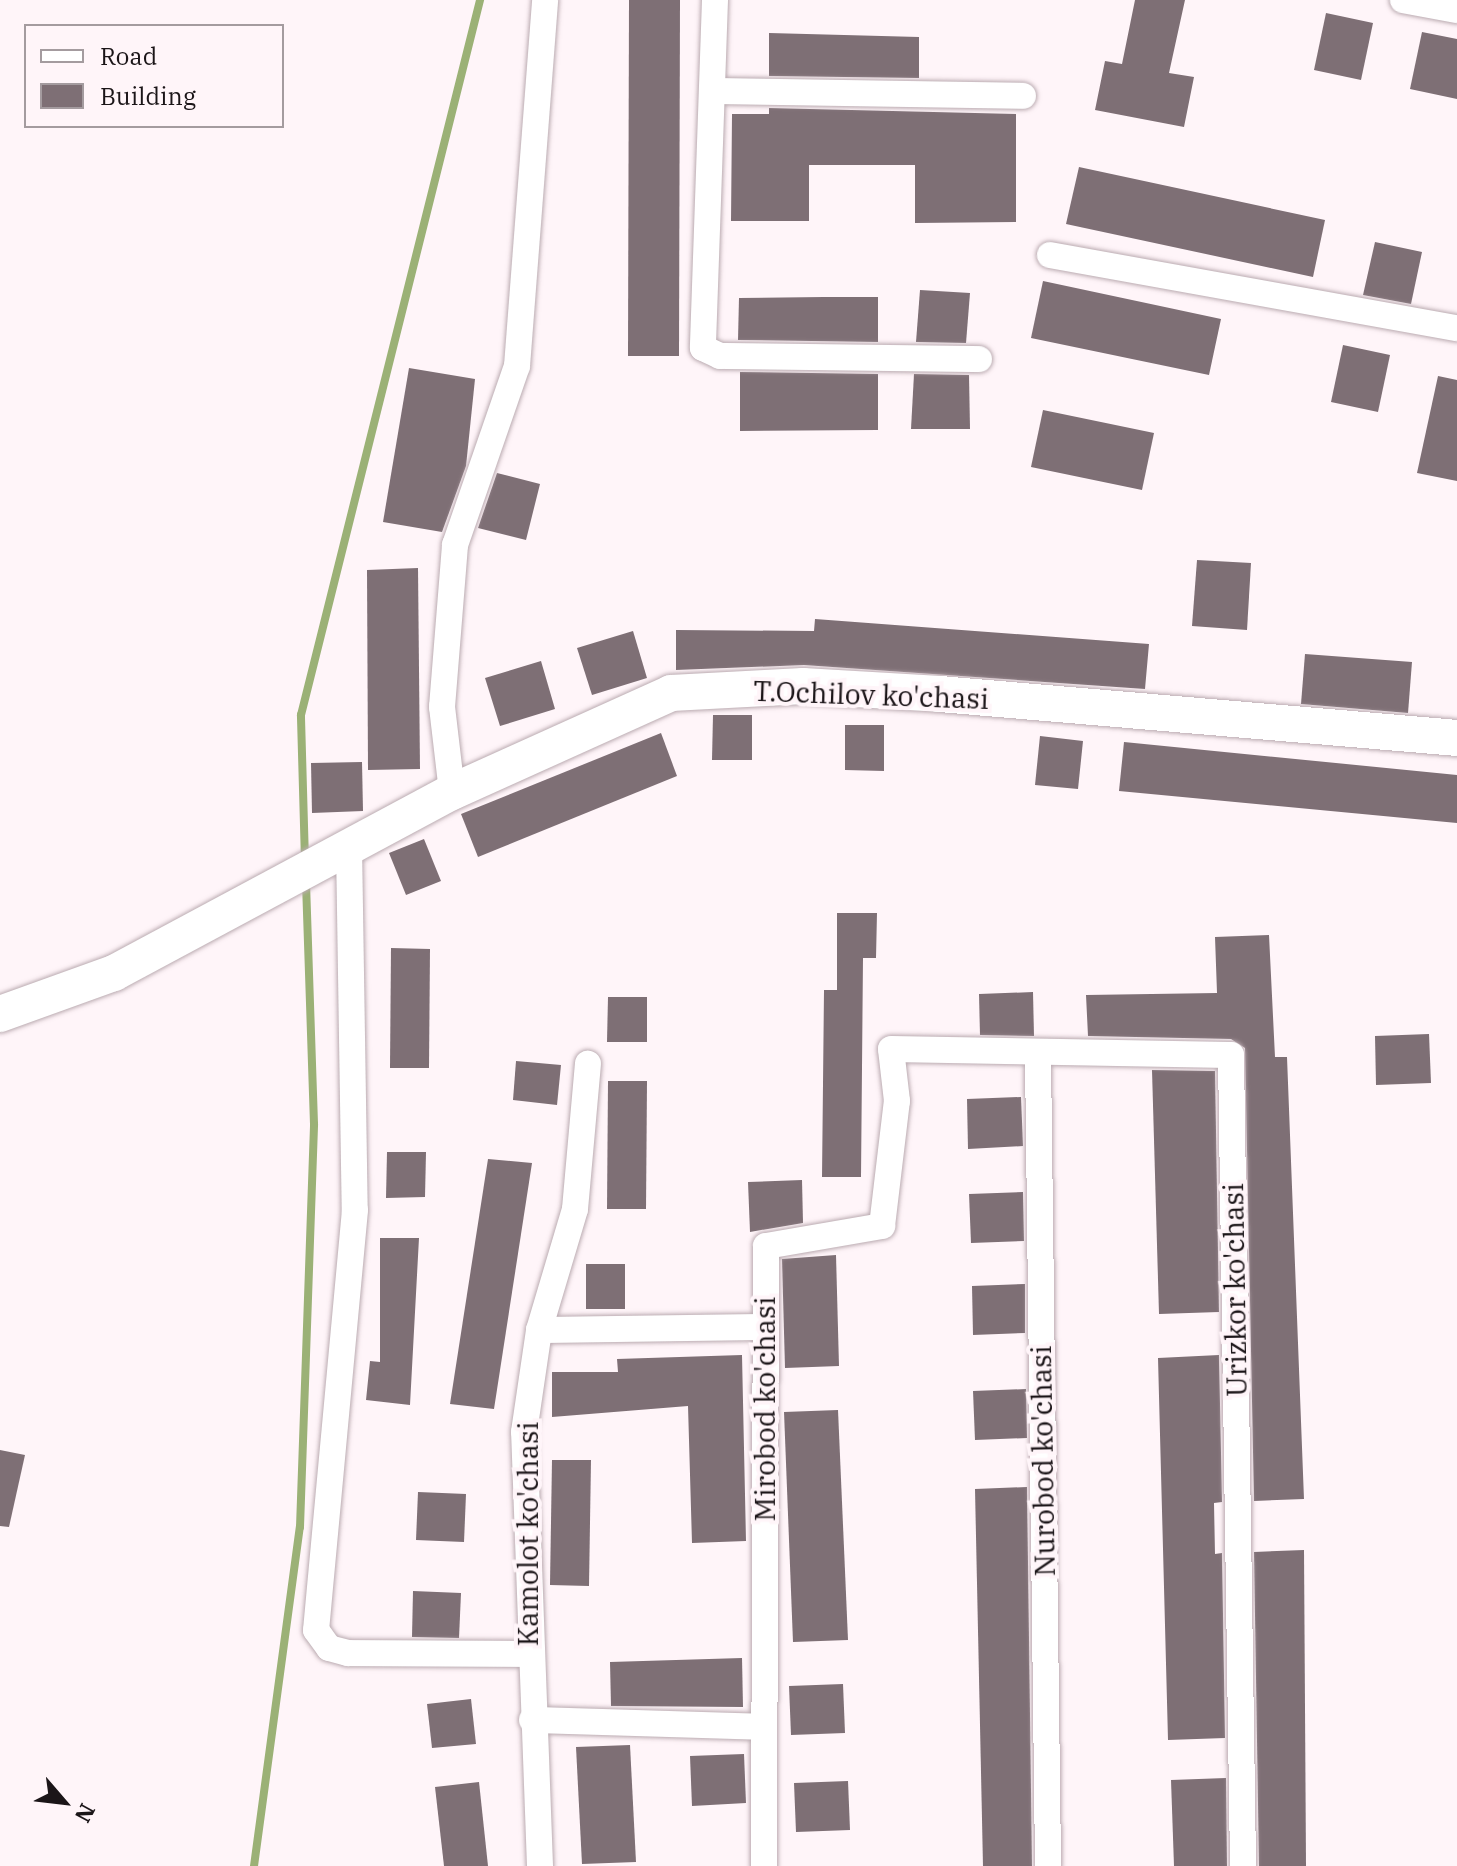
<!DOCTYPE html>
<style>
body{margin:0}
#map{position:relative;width:1457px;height:1866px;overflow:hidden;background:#fff5f9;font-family:"IBM Plex Serif",serif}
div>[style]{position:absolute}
.stream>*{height:8px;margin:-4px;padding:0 4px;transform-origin:4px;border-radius:4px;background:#9bb176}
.building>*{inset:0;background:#7e6f75}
.roads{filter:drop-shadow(0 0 2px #bbabb1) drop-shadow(0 0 2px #bbabb1)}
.minor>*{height:26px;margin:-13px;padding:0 13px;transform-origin:13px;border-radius:13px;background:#fff}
.secondary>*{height:36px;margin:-18px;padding:0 18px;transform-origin:18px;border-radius:18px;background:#fff}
span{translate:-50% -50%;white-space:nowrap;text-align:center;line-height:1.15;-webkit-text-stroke:8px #fff5f9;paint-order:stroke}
.street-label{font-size:28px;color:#1b1518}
.legend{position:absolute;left:24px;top:24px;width:260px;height:104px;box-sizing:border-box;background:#fff5f9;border:2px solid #a49b9f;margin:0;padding:10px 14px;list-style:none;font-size:24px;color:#1b1518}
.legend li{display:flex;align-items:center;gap:16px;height:40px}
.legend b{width:40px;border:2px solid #a49b9f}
.north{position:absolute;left:24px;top:1762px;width:80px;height:80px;-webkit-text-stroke:6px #fff5f9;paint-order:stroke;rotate:118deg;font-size:22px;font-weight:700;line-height:32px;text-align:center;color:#1b1518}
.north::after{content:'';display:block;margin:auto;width:28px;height:36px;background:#1b1518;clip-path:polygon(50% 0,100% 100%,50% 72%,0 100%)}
</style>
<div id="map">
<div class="stream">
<i style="left:305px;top:861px;width:146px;rotate:-91.6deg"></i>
<i style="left:301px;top:715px;width:737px;rotate:-75.94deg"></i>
<i style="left:254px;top:1866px;width:342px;rotate:-82.3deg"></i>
<i style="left:300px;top:1527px;width:403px;rotate:-88deg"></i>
<i style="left:314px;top:1124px;width:241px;rotate:-91.9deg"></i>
</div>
<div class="building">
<i style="clip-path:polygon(629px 0,680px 0,679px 356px,628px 356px)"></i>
<i style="clip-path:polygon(1135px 0,1185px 0,1169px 73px,1194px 77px,1184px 127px,1095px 110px,1105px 61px,1122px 64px)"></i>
<i style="clip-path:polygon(1326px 13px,1373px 23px,1361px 80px,1314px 70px)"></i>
<i style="clip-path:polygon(1422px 32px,1457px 39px,1457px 99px,1410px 89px)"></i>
<i style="clip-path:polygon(769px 33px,919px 37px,919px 78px,769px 76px)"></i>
<i style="clip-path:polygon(769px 108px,1016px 114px,1016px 222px,915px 223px,915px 165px,809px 165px,809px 221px,731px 221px,732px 114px,769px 114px)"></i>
<i style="clip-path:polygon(1079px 167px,1325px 220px,1313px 277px,1066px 224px)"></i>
<i style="clip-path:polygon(1375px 242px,1422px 252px,1411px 304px,1363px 295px)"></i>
<i style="clip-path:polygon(1043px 281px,1221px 319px,1209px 375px,1031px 338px)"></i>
<i style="clip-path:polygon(920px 290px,970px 293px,966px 343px,916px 342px)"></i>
<i style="clip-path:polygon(824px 297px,878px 297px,878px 342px,738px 340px,739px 298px)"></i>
<i style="clip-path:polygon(1343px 345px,1390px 355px,1378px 412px,1331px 402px)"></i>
<i style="clip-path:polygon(409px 368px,475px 379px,466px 466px,442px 532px,383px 522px)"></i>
<i style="clip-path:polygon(740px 372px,878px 374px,878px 430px,740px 431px)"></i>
<i style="clip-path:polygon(914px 374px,969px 375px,970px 429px,911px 429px)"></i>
<i style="clip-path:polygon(1438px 376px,1457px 380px,1457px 481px,1417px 473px)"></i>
<i style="clip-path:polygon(1043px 410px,1154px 433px,1142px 490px,1031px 467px)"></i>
<i style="clip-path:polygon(497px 473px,540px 484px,526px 540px,478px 528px)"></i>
<i style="clip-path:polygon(1197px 560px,1251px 563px,1247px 630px,1192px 626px)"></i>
<i style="clip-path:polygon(418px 568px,420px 769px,368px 770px,367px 570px)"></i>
<i style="clip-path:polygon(815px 619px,1149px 644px,1145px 689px,804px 665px,676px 670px,676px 630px,814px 631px)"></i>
<i style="clip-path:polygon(633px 631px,647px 678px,592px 695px,577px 648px)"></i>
<i style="clip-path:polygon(1305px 654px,1412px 662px,1408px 713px,1301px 704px)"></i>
<i style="clip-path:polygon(541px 661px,555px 709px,500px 726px,485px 678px)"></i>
<i style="clip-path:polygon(713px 715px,752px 715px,752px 760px,712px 760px)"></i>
<i style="clip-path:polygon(845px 725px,884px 725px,884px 771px,845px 770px)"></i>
<i style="clip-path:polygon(661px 733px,677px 776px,478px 857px,461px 814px)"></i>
<i style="clip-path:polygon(1040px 736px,1083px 741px,1078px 789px,1035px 785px)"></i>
<i style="clip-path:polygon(1124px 742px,1457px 775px,1457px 823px,1119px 791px)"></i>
<i style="clip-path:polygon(362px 762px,363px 811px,312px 813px,311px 763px)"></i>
<i style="clip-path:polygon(424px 839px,441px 881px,406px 895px,389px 853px)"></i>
<i style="clip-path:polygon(837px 913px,877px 913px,876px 958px,863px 958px,861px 1177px,822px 1177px,824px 990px,837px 990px)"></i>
<i style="clip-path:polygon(1269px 935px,1275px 1057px,1287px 1057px,1304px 1499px,1254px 1501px,1245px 1048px,1231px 1039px,1088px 1036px,1086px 995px,1217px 993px,1215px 937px)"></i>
<i style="clip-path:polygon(391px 948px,430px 949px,429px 1068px,390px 1068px)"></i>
<i style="clip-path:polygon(1033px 992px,1034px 1036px,980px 1035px,979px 994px)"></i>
<i style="clip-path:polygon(608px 997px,647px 997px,647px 1042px,607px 1042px)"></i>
<i style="clip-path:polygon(1429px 1034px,1431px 1083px,1376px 1085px,1375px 1036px)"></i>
<i style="clip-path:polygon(516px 1061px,561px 1065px,557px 1105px,513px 1100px)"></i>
<i style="clip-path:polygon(1152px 1070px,1215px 1071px,1219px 1312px,1159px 1314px)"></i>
<i style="clip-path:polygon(608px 1081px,647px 1081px,646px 1209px,607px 1209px)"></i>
<i style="clip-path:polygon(1021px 1097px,1023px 1146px,968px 1149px,967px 1099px)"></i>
<i style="clip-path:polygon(387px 1152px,426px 1152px,425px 1197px,386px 1198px)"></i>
<i style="clip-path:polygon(488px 1159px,532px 1163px,494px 1409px,450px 1404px)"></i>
<i style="clip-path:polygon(802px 1180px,803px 1223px,750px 1232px,748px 1182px)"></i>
<i style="clip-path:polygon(1023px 1192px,1024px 1241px,971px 1243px,969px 1194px)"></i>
<i style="clip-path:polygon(380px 1238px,419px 1238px,410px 1405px,366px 1400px,370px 1361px,380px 1362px)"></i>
<i style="clip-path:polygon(836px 1255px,839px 1366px,785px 1368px,782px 1259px)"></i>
<i style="clip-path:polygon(586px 1264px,625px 1264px,625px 1309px,586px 1309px)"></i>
<i style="clip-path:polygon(1025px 1284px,1025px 1333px,973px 1335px,972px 1286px)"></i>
<i style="clip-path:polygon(742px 1355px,746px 1541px,692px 1543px,688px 1406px,552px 1417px,552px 1372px,618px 1372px,617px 1359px)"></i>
<i style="clip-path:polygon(1219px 1355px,1222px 1502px,1214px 1503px,1215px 1554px,1222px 1553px,1225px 1738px,1168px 1740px,1158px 1358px)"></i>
<i style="clip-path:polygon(1026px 1389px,1027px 1438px,975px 1440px,973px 1391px)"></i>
<i style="clip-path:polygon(838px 1410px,848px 1640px,793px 1642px,784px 1412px)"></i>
<i style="clip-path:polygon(0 1450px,25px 1455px,9px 1527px,0 1526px)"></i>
<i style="clip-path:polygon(552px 1460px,591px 1460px,589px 1586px,550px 1585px)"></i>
<i style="clip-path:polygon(1027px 1487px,1032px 1866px,983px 1866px,975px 1489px)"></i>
<i style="clip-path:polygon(418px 1492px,466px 1494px,464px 1542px,416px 1540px)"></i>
<i style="clip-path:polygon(1304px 1550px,1306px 1866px,1259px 1866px,1254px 1552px)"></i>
<i style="clip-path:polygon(413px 1591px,461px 1593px,459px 1638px,412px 1637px)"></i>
<i style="clip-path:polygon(742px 1658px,743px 1707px,611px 1706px,610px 1662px)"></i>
<i style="clip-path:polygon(843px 1684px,845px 1733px,791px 1735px,789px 1686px)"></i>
<i style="clip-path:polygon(471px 1699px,476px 1744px,432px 1748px,427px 1704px)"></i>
<i style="clip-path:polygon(630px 1745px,636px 1862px,582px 1864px,576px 1747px)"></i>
<i style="clip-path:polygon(744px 1754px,746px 1803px,692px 1806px,690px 1756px)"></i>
<i style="clip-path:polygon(1226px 1778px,1227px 1866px,1174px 1866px,1171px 1780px)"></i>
<i style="clip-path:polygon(848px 1781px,850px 1830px,796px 1832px,794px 1783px)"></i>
<i style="clip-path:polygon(479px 1782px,488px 1866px,444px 1866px,435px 1787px)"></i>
</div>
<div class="roads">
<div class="minor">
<i style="left:715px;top:0;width:348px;rotate:92deg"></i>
<i style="left:703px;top:348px;width:19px;rotate:25deg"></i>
<i style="left:720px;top:356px;width:259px;rotate:0.7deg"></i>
<i style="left:1403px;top:0;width:55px;rotate:10.5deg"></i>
<i style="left:713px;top:91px;width:310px;rotate:0.9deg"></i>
<i style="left:1050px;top:255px;width:413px;rotate:10.2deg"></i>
<i style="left:452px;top:792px;width:86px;rotate:-96.7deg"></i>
<i style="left:442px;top:707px;width:163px;rotate:-85.4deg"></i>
<i style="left:455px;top:545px;width:189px;rotate:-70.9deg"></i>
<i style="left:517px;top:366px;width:367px;rotate:-85.6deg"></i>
<i style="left:349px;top:846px;width:364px;rotate:89.1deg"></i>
<i style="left:355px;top:1210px;width:422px;rotate:95.3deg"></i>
<i style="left:316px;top:1630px;width:22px;rotate:54deg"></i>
<i style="left:329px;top:1648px;width:20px;rotate:15deg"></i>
<i style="left:348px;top:1653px;width:180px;rotate:0.3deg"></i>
<i style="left:1038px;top:1056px;width:810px;rotate:89.29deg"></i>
<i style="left:539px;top:1330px;width:226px;rotate:-0.8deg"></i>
<i style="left:532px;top:1720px;width:232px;rotate:1.7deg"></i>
<i style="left:540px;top:1866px;width:434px;rotate:-92.1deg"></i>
<i style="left:524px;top:1432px;width:103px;rotate:-81.6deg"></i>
<i style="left:539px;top:1330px;width:126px;rotate:-73.4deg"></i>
<i style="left:575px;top:1209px;width:146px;rotate:-84.9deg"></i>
<i style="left:764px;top:1866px;width:620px;rotate:-89.82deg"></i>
<i style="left:766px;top:1246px;width:118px;rotate:-9.8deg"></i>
<i style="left:882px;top:1226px;width:126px;rotate:-83.2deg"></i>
<i style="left:897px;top:1101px;width:52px;rotate:-96.6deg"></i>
<i style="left:891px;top:1049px;width:340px;rotate:1deg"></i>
<i style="left:1231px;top:1055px;width:811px;rotate:89.15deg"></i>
</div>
<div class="secondary">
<i style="left:0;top:1014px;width:121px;rotate:-19.8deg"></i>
<i style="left:114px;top:973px;width:383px;rotate:-28.2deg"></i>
<i style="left:452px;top:792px;width:240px;rotate:-24.3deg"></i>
<i style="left:671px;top:693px;width:132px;rotate:-3deg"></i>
<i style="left:803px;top:686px;width:137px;rotate:3.3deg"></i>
<i style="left:940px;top:694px;width:519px;rotate:4.86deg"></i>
</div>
</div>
<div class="street-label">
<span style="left:871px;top:695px;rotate:2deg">T.Ochilov ko'chasi</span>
<span style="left:1235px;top:1290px;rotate:-91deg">Urizkor ko'chasi</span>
<span style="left:765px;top:1409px;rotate:-90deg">Mirobod ko'chasi</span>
<span style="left:1043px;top:1461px;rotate:-91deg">Nurobod ko'chasi</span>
<span style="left:528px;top:1534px;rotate:-90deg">Kamolot ko'chasi</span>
</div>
<ul class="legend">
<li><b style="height:10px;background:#fff"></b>Road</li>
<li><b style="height:22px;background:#7e6f75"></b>Building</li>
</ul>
<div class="north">N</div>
</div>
